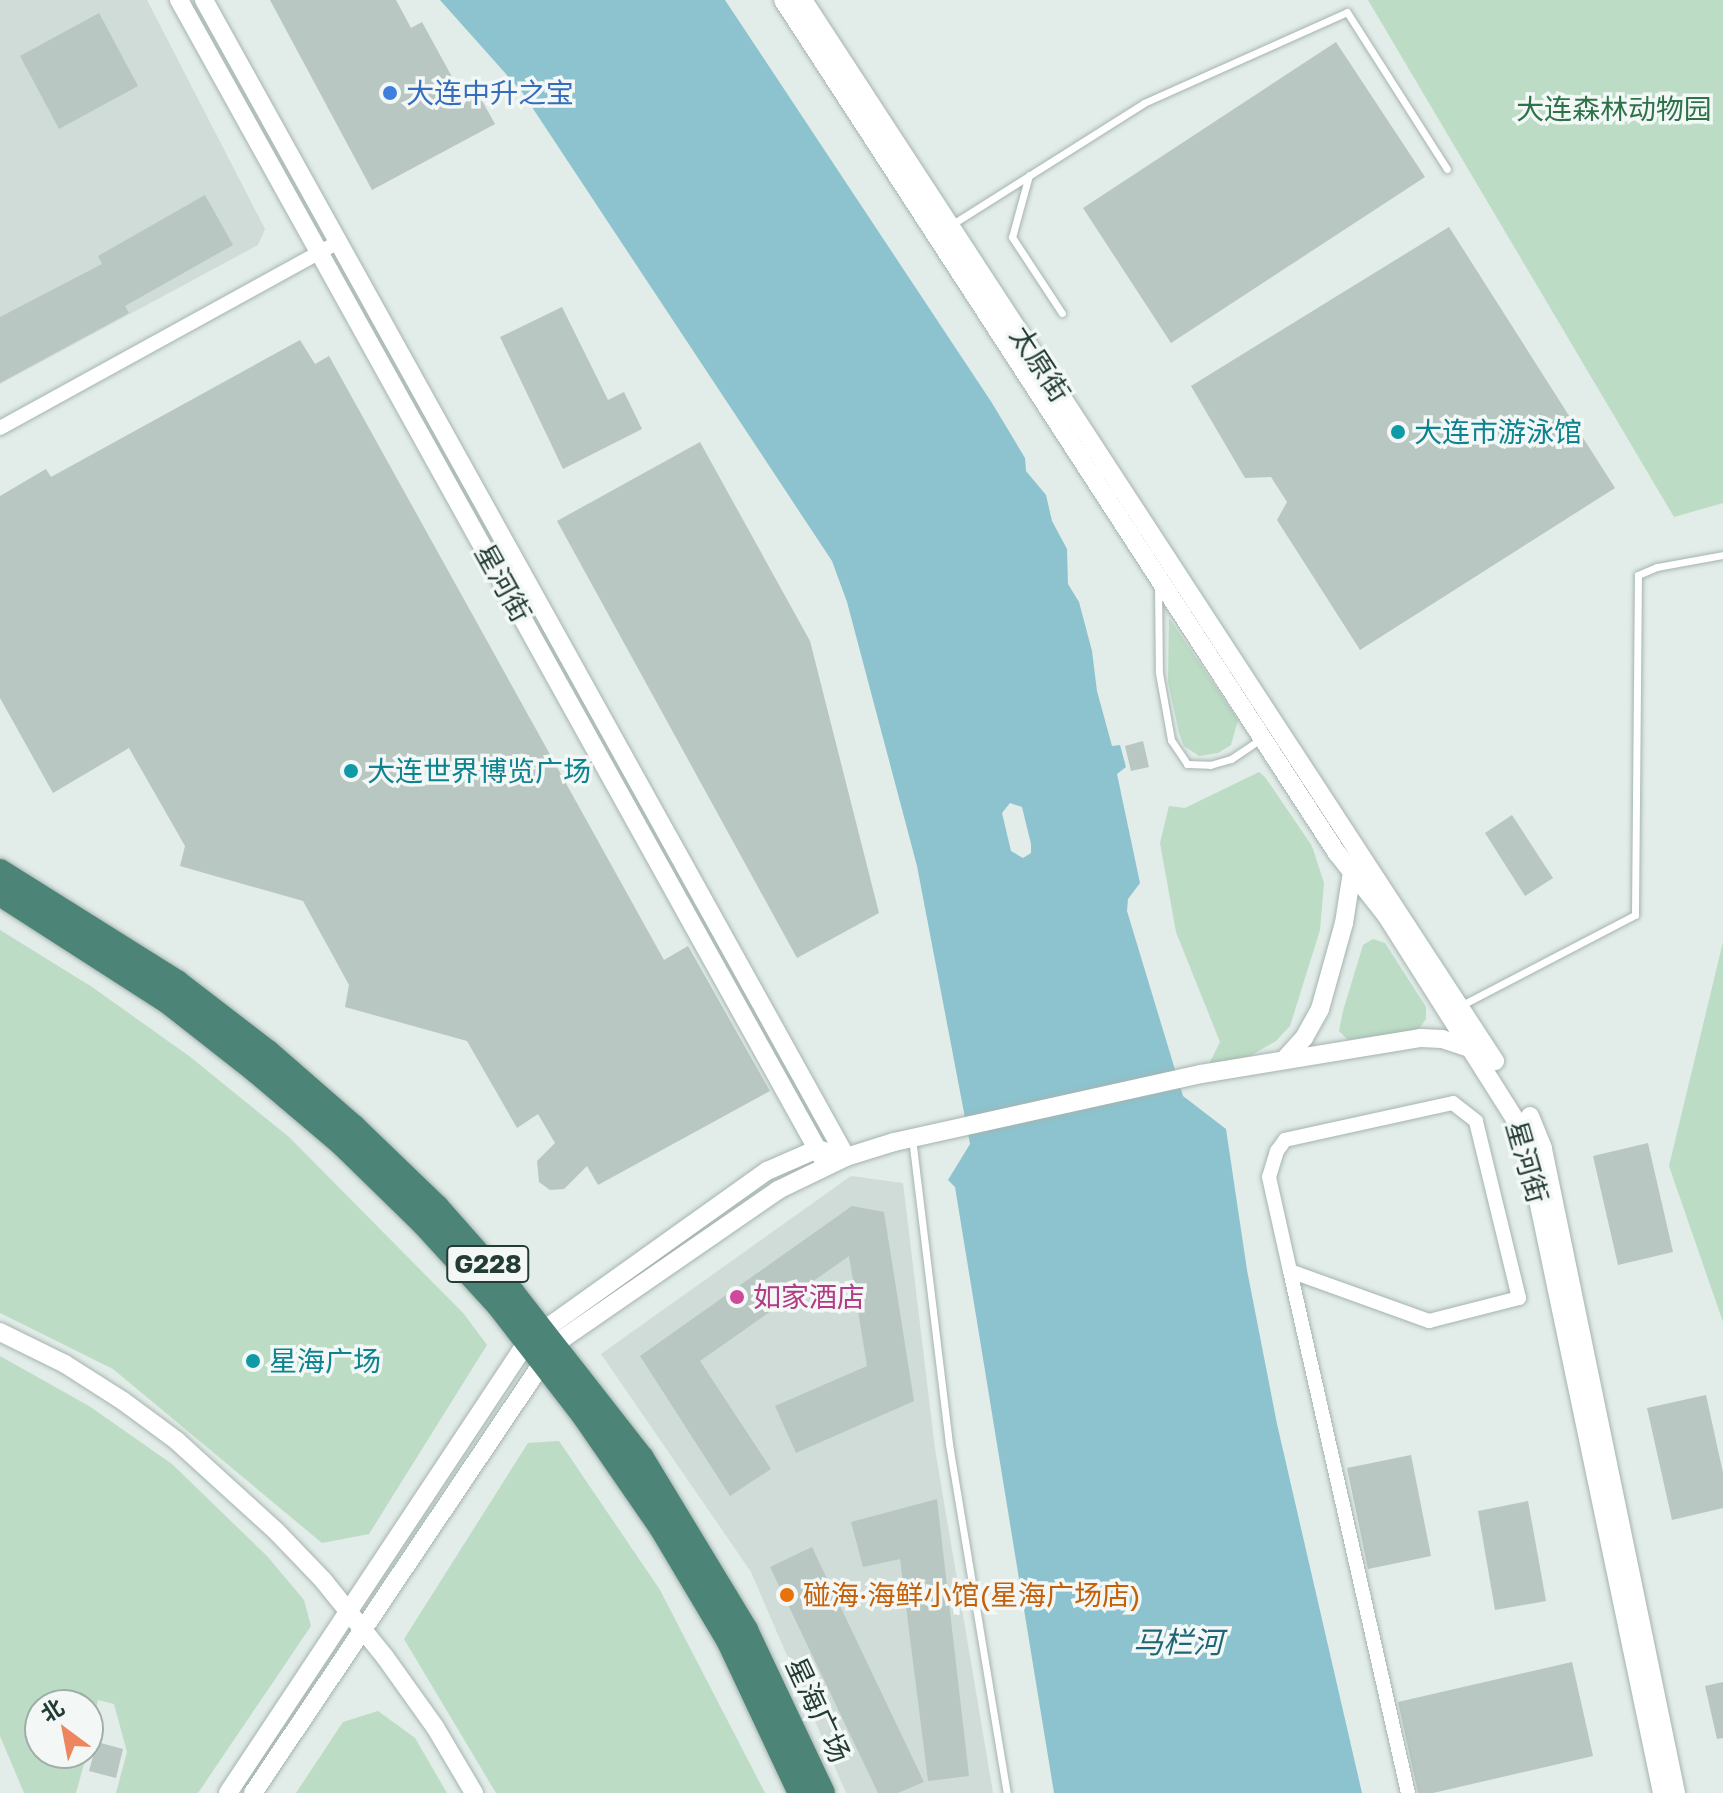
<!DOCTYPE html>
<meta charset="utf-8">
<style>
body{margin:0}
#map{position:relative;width:1723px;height:1793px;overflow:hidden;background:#e2ece8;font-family:"Golos Text","Noto Sans SC",sans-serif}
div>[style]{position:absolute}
.built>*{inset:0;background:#d0dcd7}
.green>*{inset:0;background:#bcdcc5}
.water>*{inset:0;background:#8cc3cf}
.building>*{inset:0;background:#b8c7c1}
.roads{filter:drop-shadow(0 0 2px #a5b4af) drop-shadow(0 0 2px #a5b4af)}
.service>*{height:7px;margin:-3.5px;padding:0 3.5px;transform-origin:3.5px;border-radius:3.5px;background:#fff}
.minor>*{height:14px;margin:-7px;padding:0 7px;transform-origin:7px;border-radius:7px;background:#fff}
.tertiary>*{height:18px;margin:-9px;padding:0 9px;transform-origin:9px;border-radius:9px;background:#fff}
.trunk>*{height:24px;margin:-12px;padding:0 12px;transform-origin:12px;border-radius:12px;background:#4c8478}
.dots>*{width:22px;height:22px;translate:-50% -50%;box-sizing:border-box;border:4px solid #f3f8f6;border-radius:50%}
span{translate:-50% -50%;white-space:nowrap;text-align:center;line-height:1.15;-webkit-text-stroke:7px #f3f8f6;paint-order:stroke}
.shield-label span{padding:2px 6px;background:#f3f8f6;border:2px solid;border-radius:6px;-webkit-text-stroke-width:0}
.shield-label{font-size:26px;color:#233c36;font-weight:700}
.shop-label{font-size:28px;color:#366cbe}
.left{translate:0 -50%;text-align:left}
.park-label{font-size:28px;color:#2e724a}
.street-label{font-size:28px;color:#233c36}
.culture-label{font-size:28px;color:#0d838f}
.hotel-label{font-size:28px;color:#b23c85}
.food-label{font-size:28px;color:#c56008}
.water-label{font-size:30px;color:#1f6677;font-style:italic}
.north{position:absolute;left:24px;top:1689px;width:80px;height:80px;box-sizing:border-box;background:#f3f8f6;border:2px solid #a0ada9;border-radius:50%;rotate:328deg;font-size:22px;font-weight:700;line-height:32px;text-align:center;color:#233c36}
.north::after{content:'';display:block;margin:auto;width:28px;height:36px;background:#ed855f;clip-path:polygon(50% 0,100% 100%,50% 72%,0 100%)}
</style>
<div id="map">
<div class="built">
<i style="clip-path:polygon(0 0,147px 0,265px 229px,258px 245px,0 384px)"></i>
<i style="clip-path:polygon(851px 1176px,903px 1183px,935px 1449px,993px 1793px,846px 1793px,751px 1572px,601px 1354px)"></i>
</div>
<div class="green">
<i style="clip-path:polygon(1368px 0,1723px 0,1723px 503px,1674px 517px)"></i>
<i style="clip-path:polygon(1169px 618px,1238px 720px,1231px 745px,1218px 753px,1199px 756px,1184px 746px,1179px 733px,1168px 681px)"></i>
<i style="clip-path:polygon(1259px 772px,1265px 777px,1312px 846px,1324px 883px,1320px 930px,1290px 1026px,1276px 1041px,1250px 1056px,1209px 1064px,1220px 1042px,1176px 932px,1160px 843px,1169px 806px,1185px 808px)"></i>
<i style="clip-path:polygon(0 930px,92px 987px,189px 1056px,289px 1137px,464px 1314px,487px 1345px,369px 1534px,322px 1543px,113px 1369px,0 1313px)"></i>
<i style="clip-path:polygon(1373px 939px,1385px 943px,1426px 1007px,1426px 1019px,1418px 1030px,1348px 1040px,1339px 1031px,1343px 1011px,1363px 945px)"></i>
<i style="clip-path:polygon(1723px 942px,1723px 1322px,1669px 1166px)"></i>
<i style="clip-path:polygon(0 1356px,89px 1406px,172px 1464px,267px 1556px,304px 1600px,311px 1626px,198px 1793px,116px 1793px,127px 1752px,114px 1704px,98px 1700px,88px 1750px,88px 1705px,40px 1705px,40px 1753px,87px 1753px,76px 1793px,24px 1793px,0 1736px)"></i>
<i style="clip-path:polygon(559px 1441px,660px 1590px,765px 1793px,496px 1793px,404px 1639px,528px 1443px)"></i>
<i style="clip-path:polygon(378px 1711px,415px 1738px,447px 1793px,296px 1793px,343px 1722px)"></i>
</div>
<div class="water">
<i style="clip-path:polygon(evenodd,440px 0,725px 0,992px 403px,1025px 458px,1026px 471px,1046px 495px,1052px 521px,1067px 549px,1068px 584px,1079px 602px,1092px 651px,1097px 691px,1112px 746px,1120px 745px,1126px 767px,1117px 774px,1140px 883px,1128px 899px,1127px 911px,1183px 1096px,1226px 1129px,1247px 1270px,1277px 1424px,1362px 1793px,1054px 1793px,955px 1187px,948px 1180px,970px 1144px,917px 866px,847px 602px,832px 561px,522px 92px,440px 0,1010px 803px,1022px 807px,1031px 844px,1031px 853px,1023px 858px,1011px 851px,1002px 813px,1010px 803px)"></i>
</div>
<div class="building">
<i style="clip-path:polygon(270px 0,396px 0,411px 28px,422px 22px,463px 97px,476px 90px,495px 124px,372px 190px)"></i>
<i style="clip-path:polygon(99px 13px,138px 86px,59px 129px,20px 56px)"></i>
<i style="clip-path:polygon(1336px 42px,1425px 177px,1171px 343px,1083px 208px)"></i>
<i style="clip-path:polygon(205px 195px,233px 245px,125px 306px,129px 313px,0 383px,0 317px,102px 264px,98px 256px)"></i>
<i style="clip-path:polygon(1449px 227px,1615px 488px,1360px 650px,1277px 520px,1287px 502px,1271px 477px,1245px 478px,1191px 386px)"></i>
<i style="clip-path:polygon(562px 307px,608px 400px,624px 392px,642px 429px,563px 469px,500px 337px)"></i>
<i style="clip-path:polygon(300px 340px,315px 364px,329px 356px,664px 960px,688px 946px,770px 1091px,598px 1185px,587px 1166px,564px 1189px,550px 1190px,539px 1182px,537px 1161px,555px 1143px,538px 1114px,517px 1128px,467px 1041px,345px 1007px,349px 985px,303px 901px,180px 866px,185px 846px,129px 748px,53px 793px,0 698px,0 496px,46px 469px,51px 477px)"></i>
<i style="clip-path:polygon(700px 442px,810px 641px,879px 913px,797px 958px,557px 521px)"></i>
<i style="clip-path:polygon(1143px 741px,1149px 767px,1131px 771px,1125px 746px)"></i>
<i style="clip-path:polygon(1512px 815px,1553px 878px,1525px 896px,1485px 833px)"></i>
<i style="clip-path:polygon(1648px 1143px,1673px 1252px,1618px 1265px,1593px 1156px)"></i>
<i style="clip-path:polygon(852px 1206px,884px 1212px,914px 1401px,796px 1453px,775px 1406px,867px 1366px,849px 1256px,700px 1361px,771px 1469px,730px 1496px,640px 1356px)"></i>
<i style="clip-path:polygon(1706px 1395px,1723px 1473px,1723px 1508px,1672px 1520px,1647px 1408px)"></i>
<i style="clip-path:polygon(1411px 1455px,1431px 1556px,1368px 1569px,1347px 1468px)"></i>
<i style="clip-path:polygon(937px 1499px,969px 1776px,928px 1781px,900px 1559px,863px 1567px,851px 1522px)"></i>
<i style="clip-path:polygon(1528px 1501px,1546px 1601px,1495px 1610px,1478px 1511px)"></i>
<i style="clip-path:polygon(812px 1547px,924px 1782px,898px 1793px,878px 1793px,770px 1567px)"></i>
<i style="clip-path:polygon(1572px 1662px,1593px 1756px,1433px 1793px,1418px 1793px,1398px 1702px)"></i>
<i style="clip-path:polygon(1723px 1682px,1723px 1738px,1717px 1739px,1705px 1686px)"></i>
<i style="clip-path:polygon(97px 1742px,123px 1749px,116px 1778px,89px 1771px)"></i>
</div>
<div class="roads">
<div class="service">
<i style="left:1029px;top:175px;width:64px;rotate:105.3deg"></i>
<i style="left:1012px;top:237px;width:91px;rotate:56.7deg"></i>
<i style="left:951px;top:225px;width:228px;rotate:-32.3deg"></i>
<i style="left:1144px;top:103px;width:222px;rotate:-24.1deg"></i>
<i style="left:1347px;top:12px;width:186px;rotate:57.5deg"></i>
<i style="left:1158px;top:584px;width:89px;rotate:89.4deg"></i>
<i style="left:1159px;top:673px;width:68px;rotate:79.8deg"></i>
<i style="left:1171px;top:740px;width:29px;rotate:56deg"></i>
<i style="left:1187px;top:764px;width:23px;rotate:2deg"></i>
<i style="left:1210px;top:765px;width:22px;rotate:-16deg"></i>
<i style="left:1231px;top:759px;width:37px;rotate:-34deg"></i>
<i style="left:1460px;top:1006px;width:197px;rotate:-27.5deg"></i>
<i style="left:1635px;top:915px;width:340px;rotate:-89.5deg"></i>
<i style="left:1638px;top:575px;width:21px;rotate:-23deg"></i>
<i style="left:1657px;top:567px;width:67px;rotate:-10.3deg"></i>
<i style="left:912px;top:1138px;width:308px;rotate:83.1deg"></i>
<i style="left:949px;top:1444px;width:354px;rotate:80.6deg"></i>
</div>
<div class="minor">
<i style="left:0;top:428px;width:386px;rotate:-28.8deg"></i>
<i style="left:1290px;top:1271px;width:148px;rotate:19.8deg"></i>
<i style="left:1429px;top:1321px;width:93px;rotate:-14.3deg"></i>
<i style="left:1519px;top:1298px;width:182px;rotate:-103.7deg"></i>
<i style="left:1476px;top:1121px;width:29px;rotate:-142deg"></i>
<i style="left:1453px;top:1103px;width:172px;rotate:167.6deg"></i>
<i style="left:1285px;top:1140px;width:14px;rotate:126deg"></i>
<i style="left:1277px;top:1151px;width:27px;rotate:107deg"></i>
<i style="left:1269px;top:1177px;width:96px;rotate:77.4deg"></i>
<i style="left:1290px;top:1271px;width:535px;rotate:77.26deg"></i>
</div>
<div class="tertiary">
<i style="left:179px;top:0;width:1333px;rotate:60.95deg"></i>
<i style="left:204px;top:0;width:1323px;rotate:60.97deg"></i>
<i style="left:783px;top:0;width:1017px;rotate:57deg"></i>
<i style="left:1337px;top:853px;width:79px;rotate:51.7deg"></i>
<i style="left:1386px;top:915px;width:258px;rotate:57.7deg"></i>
<i style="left:1524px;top:1133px;width:674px;rotate:78.19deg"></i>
<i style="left:803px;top:0;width:1267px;rotate:56.89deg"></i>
<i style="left:1284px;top:1060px;width:30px;rotate:-48deg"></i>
<i style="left:1304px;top:1038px;width:33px;rotate:-61deg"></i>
<i style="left:1320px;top:1009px;width:89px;rotate:-74.4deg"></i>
<i style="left:1344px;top:923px;width:52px;rotate:-81.1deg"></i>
<i style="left:1352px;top:872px;width:8px;rotate:-30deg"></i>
<i style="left:1530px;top:1116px;width:35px;rotate:68deg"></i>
<i style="left:1543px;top:1149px;width:658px;rotate:78.33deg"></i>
<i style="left:0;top:1332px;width:72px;rotate:26.2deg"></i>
<i style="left:65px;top:1364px;width:69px;rotate:32.5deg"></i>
<i style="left:123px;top:1401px;width:67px;rotate:36.5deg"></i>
<i style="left:177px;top:1441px;width:134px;rotate:42.3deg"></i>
<i style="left:276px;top:1531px;width:68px;rotate:46.2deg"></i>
<i style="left:323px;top:1580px;width:99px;rotate:51.2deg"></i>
<i style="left:385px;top:1657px;width:86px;rotate:54.5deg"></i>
<i style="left:435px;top:1727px;width:77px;rotate:59.4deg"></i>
<i style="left:228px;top:1793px;width:541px;rotate:-56.46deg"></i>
<i style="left:527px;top:1342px;width:295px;rotate:-35.5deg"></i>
<i style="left:767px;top:1171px;width:55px;rotate:-23.7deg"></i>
<i style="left:817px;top:1149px;width:11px;rotate:15deg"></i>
<i style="left:253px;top:1793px;width:541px;rotate:-56.07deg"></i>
<i style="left:555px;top:1344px;width:271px;rotate:-34.6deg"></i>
<i style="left:778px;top:1190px;width:76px;rotate:-25.9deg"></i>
<i style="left:846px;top:1157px;width:50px;rotate:-17.4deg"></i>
<i style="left:894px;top:1142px;width:314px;rotate:-12.5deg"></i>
<i style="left:1201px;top:1074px;width:223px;rotate:-9.3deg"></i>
<i style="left:1421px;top:1038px;width:21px;rotate:3deg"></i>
<i style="left:1442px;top:1039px;width:32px;rotate:18deg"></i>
</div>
<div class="trunk">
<i style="left:0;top:871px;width:209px;rotate:32.1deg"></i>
<i style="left:177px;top:982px;width:115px;rotate:37.6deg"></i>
<i style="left:268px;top:1052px;width:114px;rotate:41.1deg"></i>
<i style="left:354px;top:1127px;width:115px;rotate:43.9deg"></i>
<i style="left:437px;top:1207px;width:115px;rotate:48.5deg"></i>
<i style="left:513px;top:1293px;width:209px;rotate:52deg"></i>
<i style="left:642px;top:1458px;width:201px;rotate:58.8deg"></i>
<i style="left:746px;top:1630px;width:180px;rotate:64.7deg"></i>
<i style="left:0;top:894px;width:200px;rotate:32.7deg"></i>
<i style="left:168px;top:1002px;width:112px;rotate:38.1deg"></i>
<i style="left:256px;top:1071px;width:113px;rotate:40.3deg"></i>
<i style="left:342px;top:1144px;width:112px;rotate:44.3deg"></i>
<i style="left:422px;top:1222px;width:113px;rotate:47.5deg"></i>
<i style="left:498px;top:1305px;width:140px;rotate:52.2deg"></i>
<i style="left:584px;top:1416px;width:134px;rotate:55.4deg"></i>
<i style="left:660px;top:1526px;width:133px;rotate:59.2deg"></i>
<i style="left:728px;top:1640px;width:169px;rotate:64.8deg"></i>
</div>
</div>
<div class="dots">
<i style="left:390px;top:93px;background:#3f7fe0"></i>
<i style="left:1398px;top:432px;background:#0f9aa8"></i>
<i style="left:351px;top:771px;background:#0f9aa8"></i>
<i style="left:737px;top:1297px;background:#d1479c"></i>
<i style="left:253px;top:1361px;background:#0f9aa8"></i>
<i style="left:787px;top:1595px;background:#e8710a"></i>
</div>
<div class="shield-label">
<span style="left:488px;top:1264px">G228</span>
</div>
<div class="shop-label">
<span class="left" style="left:406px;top:93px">大连中升之宝</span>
</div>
<div class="park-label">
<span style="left:1614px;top:109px">大连森林动物园</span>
</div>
<div class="street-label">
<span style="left:1040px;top:364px;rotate:57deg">太原街</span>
<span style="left:503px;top:583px;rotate:61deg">星河街</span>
<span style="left:1527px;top:1162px;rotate:74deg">星河街</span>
<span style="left:818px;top:1710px;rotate:65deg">星海广场</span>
</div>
<div class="culture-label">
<span class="left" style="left:1414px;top:432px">大连市游泳馆</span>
<span class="left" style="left:367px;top:771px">大连世界博览广场</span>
<span class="left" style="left:269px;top:1361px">星海广场</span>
</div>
<div class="hotel-label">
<span class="left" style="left:753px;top:1297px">如家酒店</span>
</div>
<div class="food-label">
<span class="left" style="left:803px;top:1595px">碰海·海鲜小馆(星海广场店)</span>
</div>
<div class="water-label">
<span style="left:1178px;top:1642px">马栏河</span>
</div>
<div class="north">北</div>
</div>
